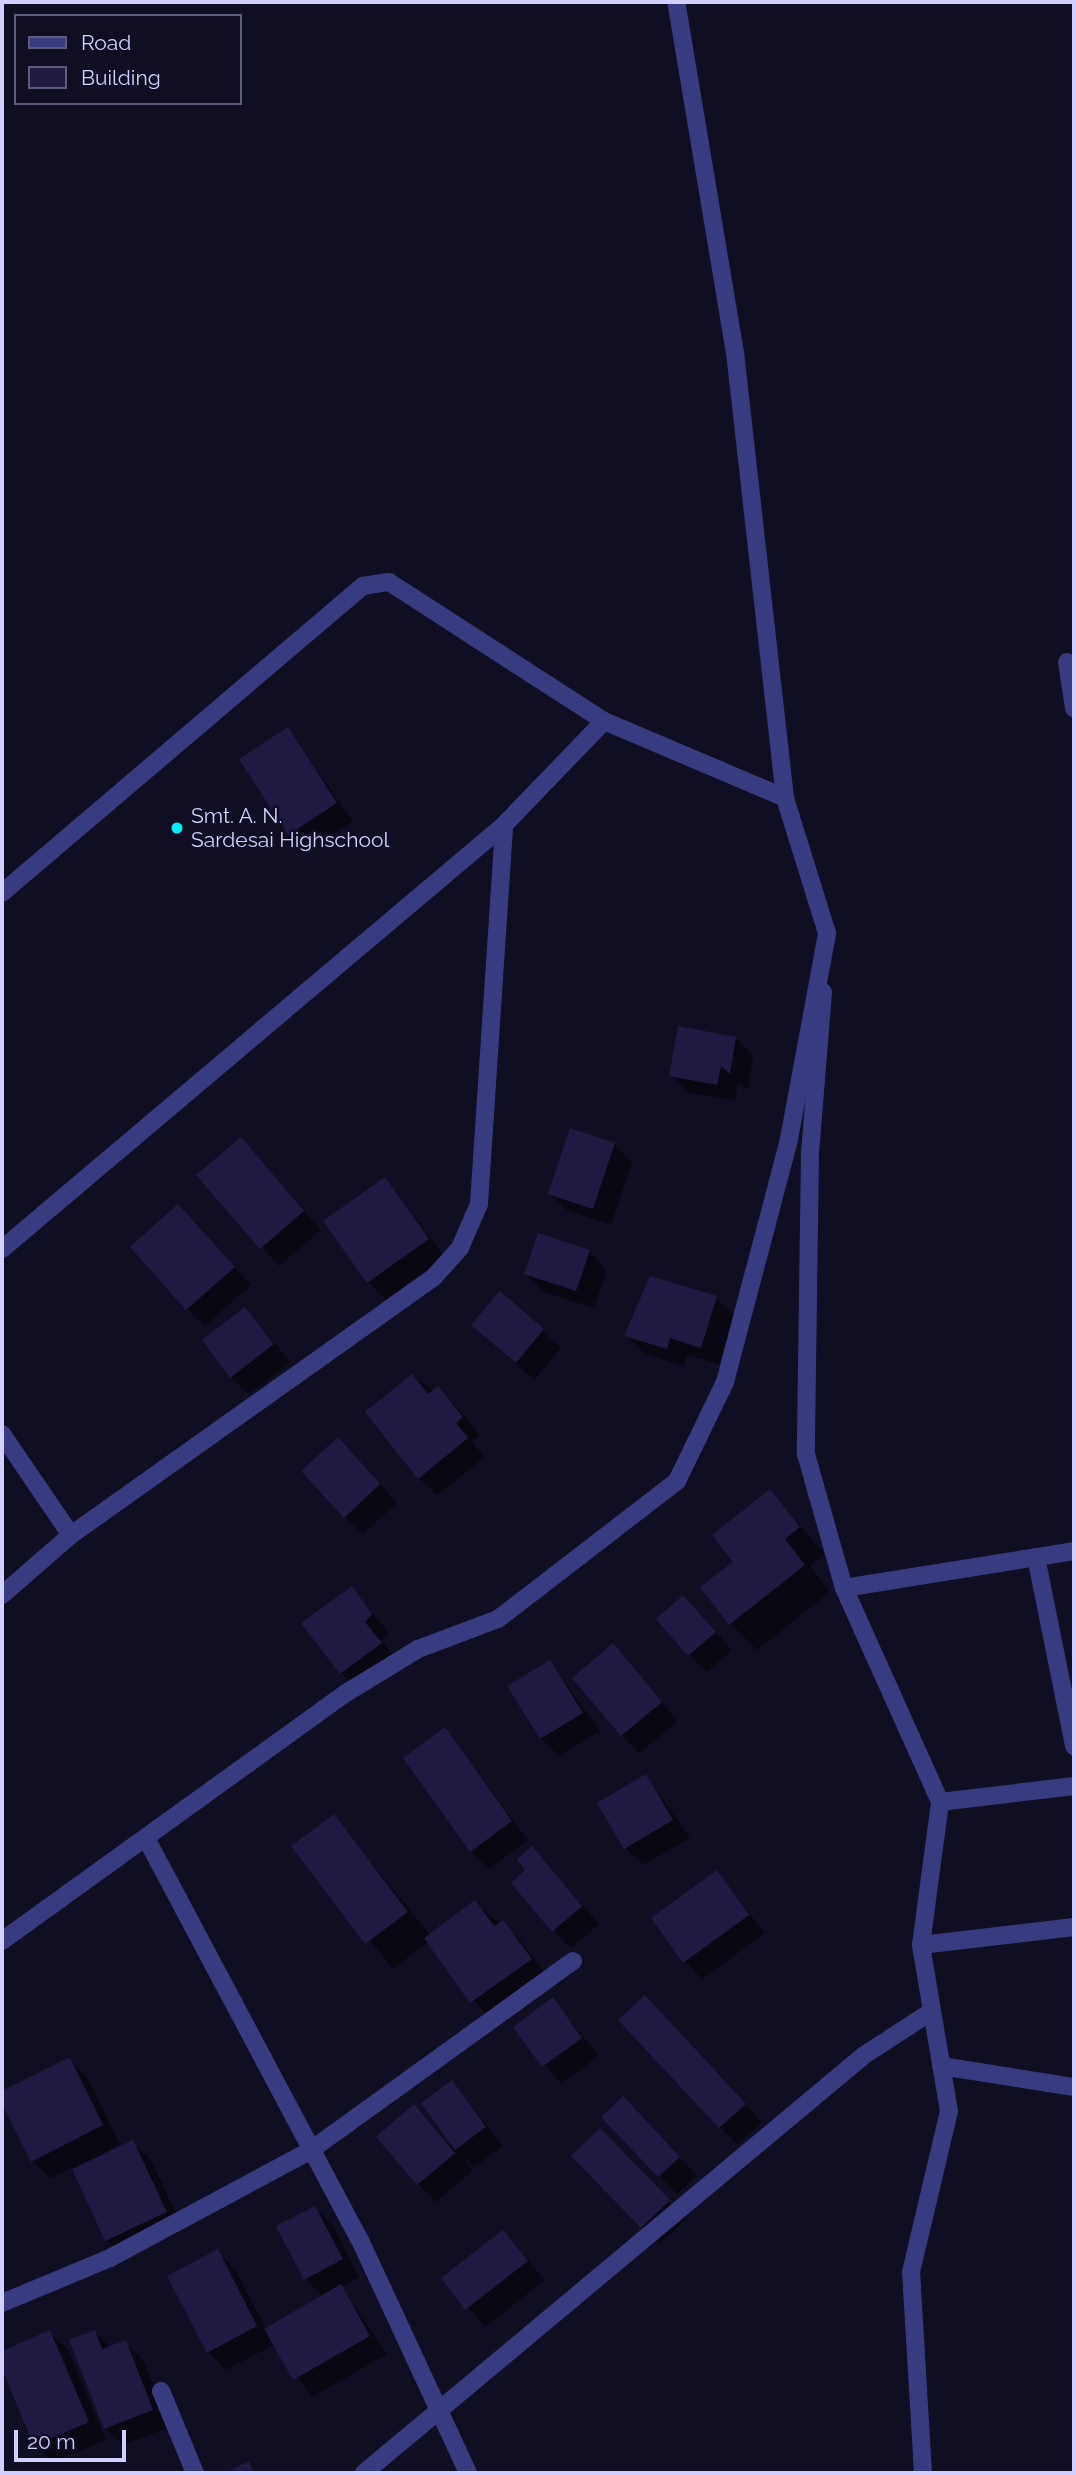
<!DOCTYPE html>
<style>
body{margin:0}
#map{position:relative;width:1076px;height:2475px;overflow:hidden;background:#100e23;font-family:Raleway,sans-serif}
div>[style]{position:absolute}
.shadow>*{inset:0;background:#0007}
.building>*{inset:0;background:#201a43}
.minor>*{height:18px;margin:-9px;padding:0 9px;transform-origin:9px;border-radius:9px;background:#393b81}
.tertiary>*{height:18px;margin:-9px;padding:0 9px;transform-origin:9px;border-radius:9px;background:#393b81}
.dots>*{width:19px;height:19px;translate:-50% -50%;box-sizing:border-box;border:4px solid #100e23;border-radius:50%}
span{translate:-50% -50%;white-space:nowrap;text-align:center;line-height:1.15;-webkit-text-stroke:5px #100e23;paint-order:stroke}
.poi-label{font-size:21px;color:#d2d0ff}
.left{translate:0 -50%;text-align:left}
.frame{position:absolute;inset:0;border:4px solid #d2d0ff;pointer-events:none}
.legend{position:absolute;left:14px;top:14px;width:228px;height:91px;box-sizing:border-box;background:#100e23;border:2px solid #5e5c7b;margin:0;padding:9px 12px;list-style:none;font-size:21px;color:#d2d0ff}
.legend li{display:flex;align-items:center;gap:14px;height:35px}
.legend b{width:35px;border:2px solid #5e5c7b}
.scale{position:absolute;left:14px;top:2430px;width:112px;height:32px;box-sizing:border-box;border:4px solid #d2d0ff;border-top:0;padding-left:9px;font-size:21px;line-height:24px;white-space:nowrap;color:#d2d0ff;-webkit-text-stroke:5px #100e23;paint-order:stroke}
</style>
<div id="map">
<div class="shadow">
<i style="clip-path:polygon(287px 729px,353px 821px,307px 851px,289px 833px)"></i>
<i style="clip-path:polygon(735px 1038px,753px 1056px,748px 1090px,738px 1082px,735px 1101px,689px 1093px,671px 1075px)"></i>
<i style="clip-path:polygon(241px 1139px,321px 1230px,279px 1266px,199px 1175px)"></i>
<i style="clip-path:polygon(614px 1144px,632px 1162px,611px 1225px,568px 1211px,550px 1194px)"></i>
<i style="clip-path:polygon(385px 1179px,445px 1257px,386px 1299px,368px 1282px)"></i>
<i style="clip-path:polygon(178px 1206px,251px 1285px,205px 1326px,187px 1309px)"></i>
<i style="clip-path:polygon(589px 1252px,607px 1270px,594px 1308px,544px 1292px,526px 1274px)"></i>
<i style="clip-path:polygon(500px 1294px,561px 1348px,534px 1380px,473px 1325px)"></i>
<i style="clip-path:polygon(716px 1298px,734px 1315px,719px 1364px,687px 1355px,684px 1366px,644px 1353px,626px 1335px,631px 1319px)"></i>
<i style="clip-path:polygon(245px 1309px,291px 1362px,249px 1394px,231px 1377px)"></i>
<i style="clip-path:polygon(412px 1376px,456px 1406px,480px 1435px,472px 1442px,485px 1457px,437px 1495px,419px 1478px)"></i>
<i style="clip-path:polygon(355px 1457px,397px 1503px,363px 1534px,345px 1517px)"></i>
<i style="clip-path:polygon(770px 1491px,825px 1554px,810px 1566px,830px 1592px,757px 1650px,731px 1624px,735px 1562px)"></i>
<i style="clip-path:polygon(352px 1588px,389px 1633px,381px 1641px,399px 1662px,359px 1691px,341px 1673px)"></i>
<i style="clip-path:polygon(701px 1615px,732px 1650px,707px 1672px,689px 1655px)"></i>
<i style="clip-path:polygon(613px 1646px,678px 1721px,640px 1753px,622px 1735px)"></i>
<i style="clip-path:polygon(550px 1662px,600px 1731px,559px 1756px,541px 1738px)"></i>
<i style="clip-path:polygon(445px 1730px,528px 1840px,489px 1869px,471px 1851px)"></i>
<i style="clip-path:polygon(646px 1776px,690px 1838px,643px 1865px,625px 1848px)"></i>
<i style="clip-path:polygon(333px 1816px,430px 1935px,475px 1903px,520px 1940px,548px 1977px,489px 2019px,428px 1942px,393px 1969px,294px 1847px)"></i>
<i style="clip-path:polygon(532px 1849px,599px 1924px,571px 1948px,553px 1930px,528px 1870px)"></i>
<i style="clip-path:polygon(716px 1873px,765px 1933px,702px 1979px,685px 1961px)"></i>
<i style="clip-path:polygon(553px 2000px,599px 2056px,561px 2084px,515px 2027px)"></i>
<i style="clip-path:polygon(662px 2015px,762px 2122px,738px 2145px,720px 2127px)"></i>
<i style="clip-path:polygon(69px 2059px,87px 2077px,120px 2144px,82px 2166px,133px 2143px,151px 2160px,184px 2230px,124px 2258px,106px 2240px,73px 2167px,50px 2178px,32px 2161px,2px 2100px,2px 2092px)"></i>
<i style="clip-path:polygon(452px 2082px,503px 2146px,474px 2167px,460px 2153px,472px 2171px,436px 2202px,418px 2184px,414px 2106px,450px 2146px)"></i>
<i style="clip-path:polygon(641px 2116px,697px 2176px,677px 2194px,604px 2117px)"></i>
<i style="clip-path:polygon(600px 2131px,686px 2219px,660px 2244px,573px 2156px)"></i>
<i style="clip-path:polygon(315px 2208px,333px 2226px,359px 2277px,341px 2287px,387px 2354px,312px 2397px,275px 2344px,226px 2370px,208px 2352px,217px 2252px,235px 2269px,266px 2329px,323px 2297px,305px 2279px)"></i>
<i style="clip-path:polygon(503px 2232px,545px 2280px,485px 2327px,443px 2279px)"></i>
<i style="clip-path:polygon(95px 2332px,111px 2348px,125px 2342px,143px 2360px,170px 2427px,123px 2445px,106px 2428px)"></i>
<i style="clip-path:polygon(50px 2333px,68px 2350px,106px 2440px,53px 2462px,36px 2445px,2px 2365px,2px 2353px)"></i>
</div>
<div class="building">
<i style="clip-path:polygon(288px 727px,337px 803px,288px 835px,239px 759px)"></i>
<i style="clip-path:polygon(678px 1026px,736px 1037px,730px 1074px,721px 1066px,717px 1085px,669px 1076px)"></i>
<i style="clip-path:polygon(570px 1128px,615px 1143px,593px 1209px,548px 1194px)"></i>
<i style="clip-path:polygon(241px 1137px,304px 1211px,260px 1249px,196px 1175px)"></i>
<i style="clip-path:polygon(385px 1177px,429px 1239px,367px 1283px,323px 1221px)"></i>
<i style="clip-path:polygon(178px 1204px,235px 1267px,186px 1310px,130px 1247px)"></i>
<i style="clip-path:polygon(538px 1233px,590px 1250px,576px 1291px,524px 1274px)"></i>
<i style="clip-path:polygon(650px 1276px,717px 1296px,701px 1348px,670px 1338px,667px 1349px,624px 1336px)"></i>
<i style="clip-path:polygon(500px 1291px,544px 1329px,516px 1363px,471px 1325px)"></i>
<i style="clip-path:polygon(245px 1307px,274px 1344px,230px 1378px,202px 1340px)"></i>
<i style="clip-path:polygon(412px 1374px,428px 1394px,438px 1386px,463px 1417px,456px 1423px,468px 1438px,418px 1479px,365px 1412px)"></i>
<i style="clip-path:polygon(338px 1437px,380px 1484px,344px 1518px,301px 1471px)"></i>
<i style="clip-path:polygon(770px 1489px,800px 1527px,785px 1539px,805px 1565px,729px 1625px,700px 1587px,733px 1562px,712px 1535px)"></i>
<i style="clip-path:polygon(352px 1586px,372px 1614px,365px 1622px,382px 1643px,340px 1674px,301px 1623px)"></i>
<i style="clip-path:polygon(683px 1595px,716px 1632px,688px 1656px,656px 1619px)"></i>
<i style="clip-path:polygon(613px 1643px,662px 1702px,621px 1736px,572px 1678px)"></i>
<i style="clip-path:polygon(550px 1660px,583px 1713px,540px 1739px,507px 1686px)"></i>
<i style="clip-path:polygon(445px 1727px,512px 1821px,470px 1852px,403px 1758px)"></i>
<i style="clip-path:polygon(646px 1774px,673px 1820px,624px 1849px,597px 1803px)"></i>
<i style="clip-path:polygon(334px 1814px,408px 1912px,365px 1944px,291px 1846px)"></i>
<i style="clip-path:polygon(532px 1846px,582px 1906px,552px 1932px,511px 1883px,525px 1870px,517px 1859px)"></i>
<i style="clip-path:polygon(717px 1870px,749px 1915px,683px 1963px,651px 1918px)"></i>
<i style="clip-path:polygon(475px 1900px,494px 1926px,503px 1920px,532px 1959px,470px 2003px,424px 1938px)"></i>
<i style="clip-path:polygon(645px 1995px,746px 2104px,719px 2128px,618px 2020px)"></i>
<i style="clip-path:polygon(553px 1997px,582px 2038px,542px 2067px,513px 2027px)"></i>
<i style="clip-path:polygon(70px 2057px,103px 2125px,31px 2162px,2px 2104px,2px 2091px)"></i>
<i style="clip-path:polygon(452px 2080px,486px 2127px,455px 2150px,421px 2103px)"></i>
<i style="clip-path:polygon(623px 2096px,680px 2157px,658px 2177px,601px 2117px)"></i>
<i style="clip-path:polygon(414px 2104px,455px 2153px,417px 2185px,376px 2137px)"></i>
<i style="clip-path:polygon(600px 2128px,670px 2200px,641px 2228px,571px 2156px)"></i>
<i style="clip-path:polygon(133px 2140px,167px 2212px,105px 2241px,72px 2169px)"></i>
<i style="clip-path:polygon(315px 2206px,343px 2259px,304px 2280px,276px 2226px)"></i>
<i style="clip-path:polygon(503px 2230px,528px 2261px,465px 2310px,441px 2278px)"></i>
<i style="clip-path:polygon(218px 2249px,257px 2326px,207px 2353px,167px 2276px)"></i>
<i style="clip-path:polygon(341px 2284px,370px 2336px,293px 2380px,264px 2329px)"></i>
<i style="clip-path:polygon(50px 2330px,89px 2422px,34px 2446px,2px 2369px,2px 2351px)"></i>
<i style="clip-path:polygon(95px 2330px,102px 2349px,126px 2340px,153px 2410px,104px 2429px,69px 2340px)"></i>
<i style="clip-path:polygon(249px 2461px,254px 2473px,225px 2473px)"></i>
</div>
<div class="minor">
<i style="left:1067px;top:662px;width:47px;rotate:81.3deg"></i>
<i style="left:2px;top:893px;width:474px;rotate:-40.4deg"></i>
<i style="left:363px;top:586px;width:26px;rotate:-9deg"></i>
<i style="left:389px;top:582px;width:256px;rotate:32.9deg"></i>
<i style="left:823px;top:992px;width:161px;rotate:94.6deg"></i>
<i style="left:810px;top:1152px;width:302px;rotate:90.8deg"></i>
<i style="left:806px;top:1454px;width:139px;rotate:74.2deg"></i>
<i style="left:844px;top:1588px;width:235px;rotate:65.8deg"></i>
<i style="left:2px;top:1249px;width:657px;rotate:-40.19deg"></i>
<i style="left:504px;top:825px;width:144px;rotate:-46.1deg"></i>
<i style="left:604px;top:721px;width:197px;rotate:23deg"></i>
<i style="left:2px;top:1434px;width:122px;rotate:55.7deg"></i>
<i style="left:1036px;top:1557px;width:193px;rotate:78.6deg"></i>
<i style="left:844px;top:1588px;width:233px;rotate:-9.1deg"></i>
<i style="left:2px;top:1595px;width:91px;rotate:-41deg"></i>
<i style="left:71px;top:1535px;width:444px;rotate:-35.4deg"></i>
<i style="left:433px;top:1278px;width:40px;rotate:-48deg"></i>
<i style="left:460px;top:1248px;width:48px;rotate:-66.6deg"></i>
<i style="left:479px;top:1204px;width:380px;rotate:-86.2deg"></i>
<i style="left:147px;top:1840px;width:451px;rotate:62deg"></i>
<i style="left:359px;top:2238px;width:259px;rotate:65.1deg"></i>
<i style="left:921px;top:1945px;width:154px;rotate:-6.7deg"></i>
<i style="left:941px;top:2066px;width:135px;rotate:9deg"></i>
<i style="left:2px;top:2303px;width:117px;rotate:-22.6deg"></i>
<i style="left:110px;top:2258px;width:228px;rotate:-28.2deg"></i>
<i style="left:311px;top:2150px;width:323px;rotate:-35.8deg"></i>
<i style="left:161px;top:2391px;width:89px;rotate:67.5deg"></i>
<i style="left:364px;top:2473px;width:650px;rotate:-39.88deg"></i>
<i style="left:863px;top:2056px;width:82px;rotate:-33.1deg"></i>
<i style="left:923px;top:2473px;width:201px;rotate:-93.4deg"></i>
<i style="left:911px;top:2272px;width:165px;rotate:-76.7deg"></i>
<i style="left:949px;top:2111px;width:168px;rotate:-99.6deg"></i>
<i style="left:921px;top:1945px;width:144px;rotate:-82.4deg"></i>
<i style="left:940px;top:1802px;width:135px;rotate:-6.8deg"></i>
</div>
<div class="tertiary">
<i style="left:2px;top:1941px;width:424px;rotate:-35.8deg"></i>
<i style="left:346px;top:1693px;width:84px;rotate:-31.4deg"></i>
<i style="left:418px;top:1649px;width:85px;rotate:-20.6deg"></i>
<i style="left:498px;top:1619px;width:226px;rotate:-37.6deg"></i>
<i style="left:677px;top:1481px;width:110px;rotate:-64.1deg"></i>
<i style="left:725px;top:1382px;width:251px;rotate:-75.2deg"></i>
<i style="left:789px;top:1139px;width:209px;rotate:-79.5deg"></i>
<i style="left:827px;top:933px;width:141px;rotate:-107.3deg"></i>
<i style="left:785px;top:798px;width:448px;rotate:-96.4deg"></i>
<i style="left:735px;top:353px;width:356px;rotate:-99.5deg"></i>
</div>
<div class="dots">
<i style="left:177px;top:828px;background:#01eff9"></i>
</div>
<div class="poi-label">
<span class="left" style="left:191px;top:828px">Smt. A. N.<br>Sardesai Highschool</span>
</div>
<div class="frame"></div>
<ul class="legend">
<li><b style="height:9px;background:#393b81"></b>Road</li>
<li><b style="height:19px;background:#201a43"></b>Building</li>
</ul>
<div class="scale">20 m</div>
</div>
